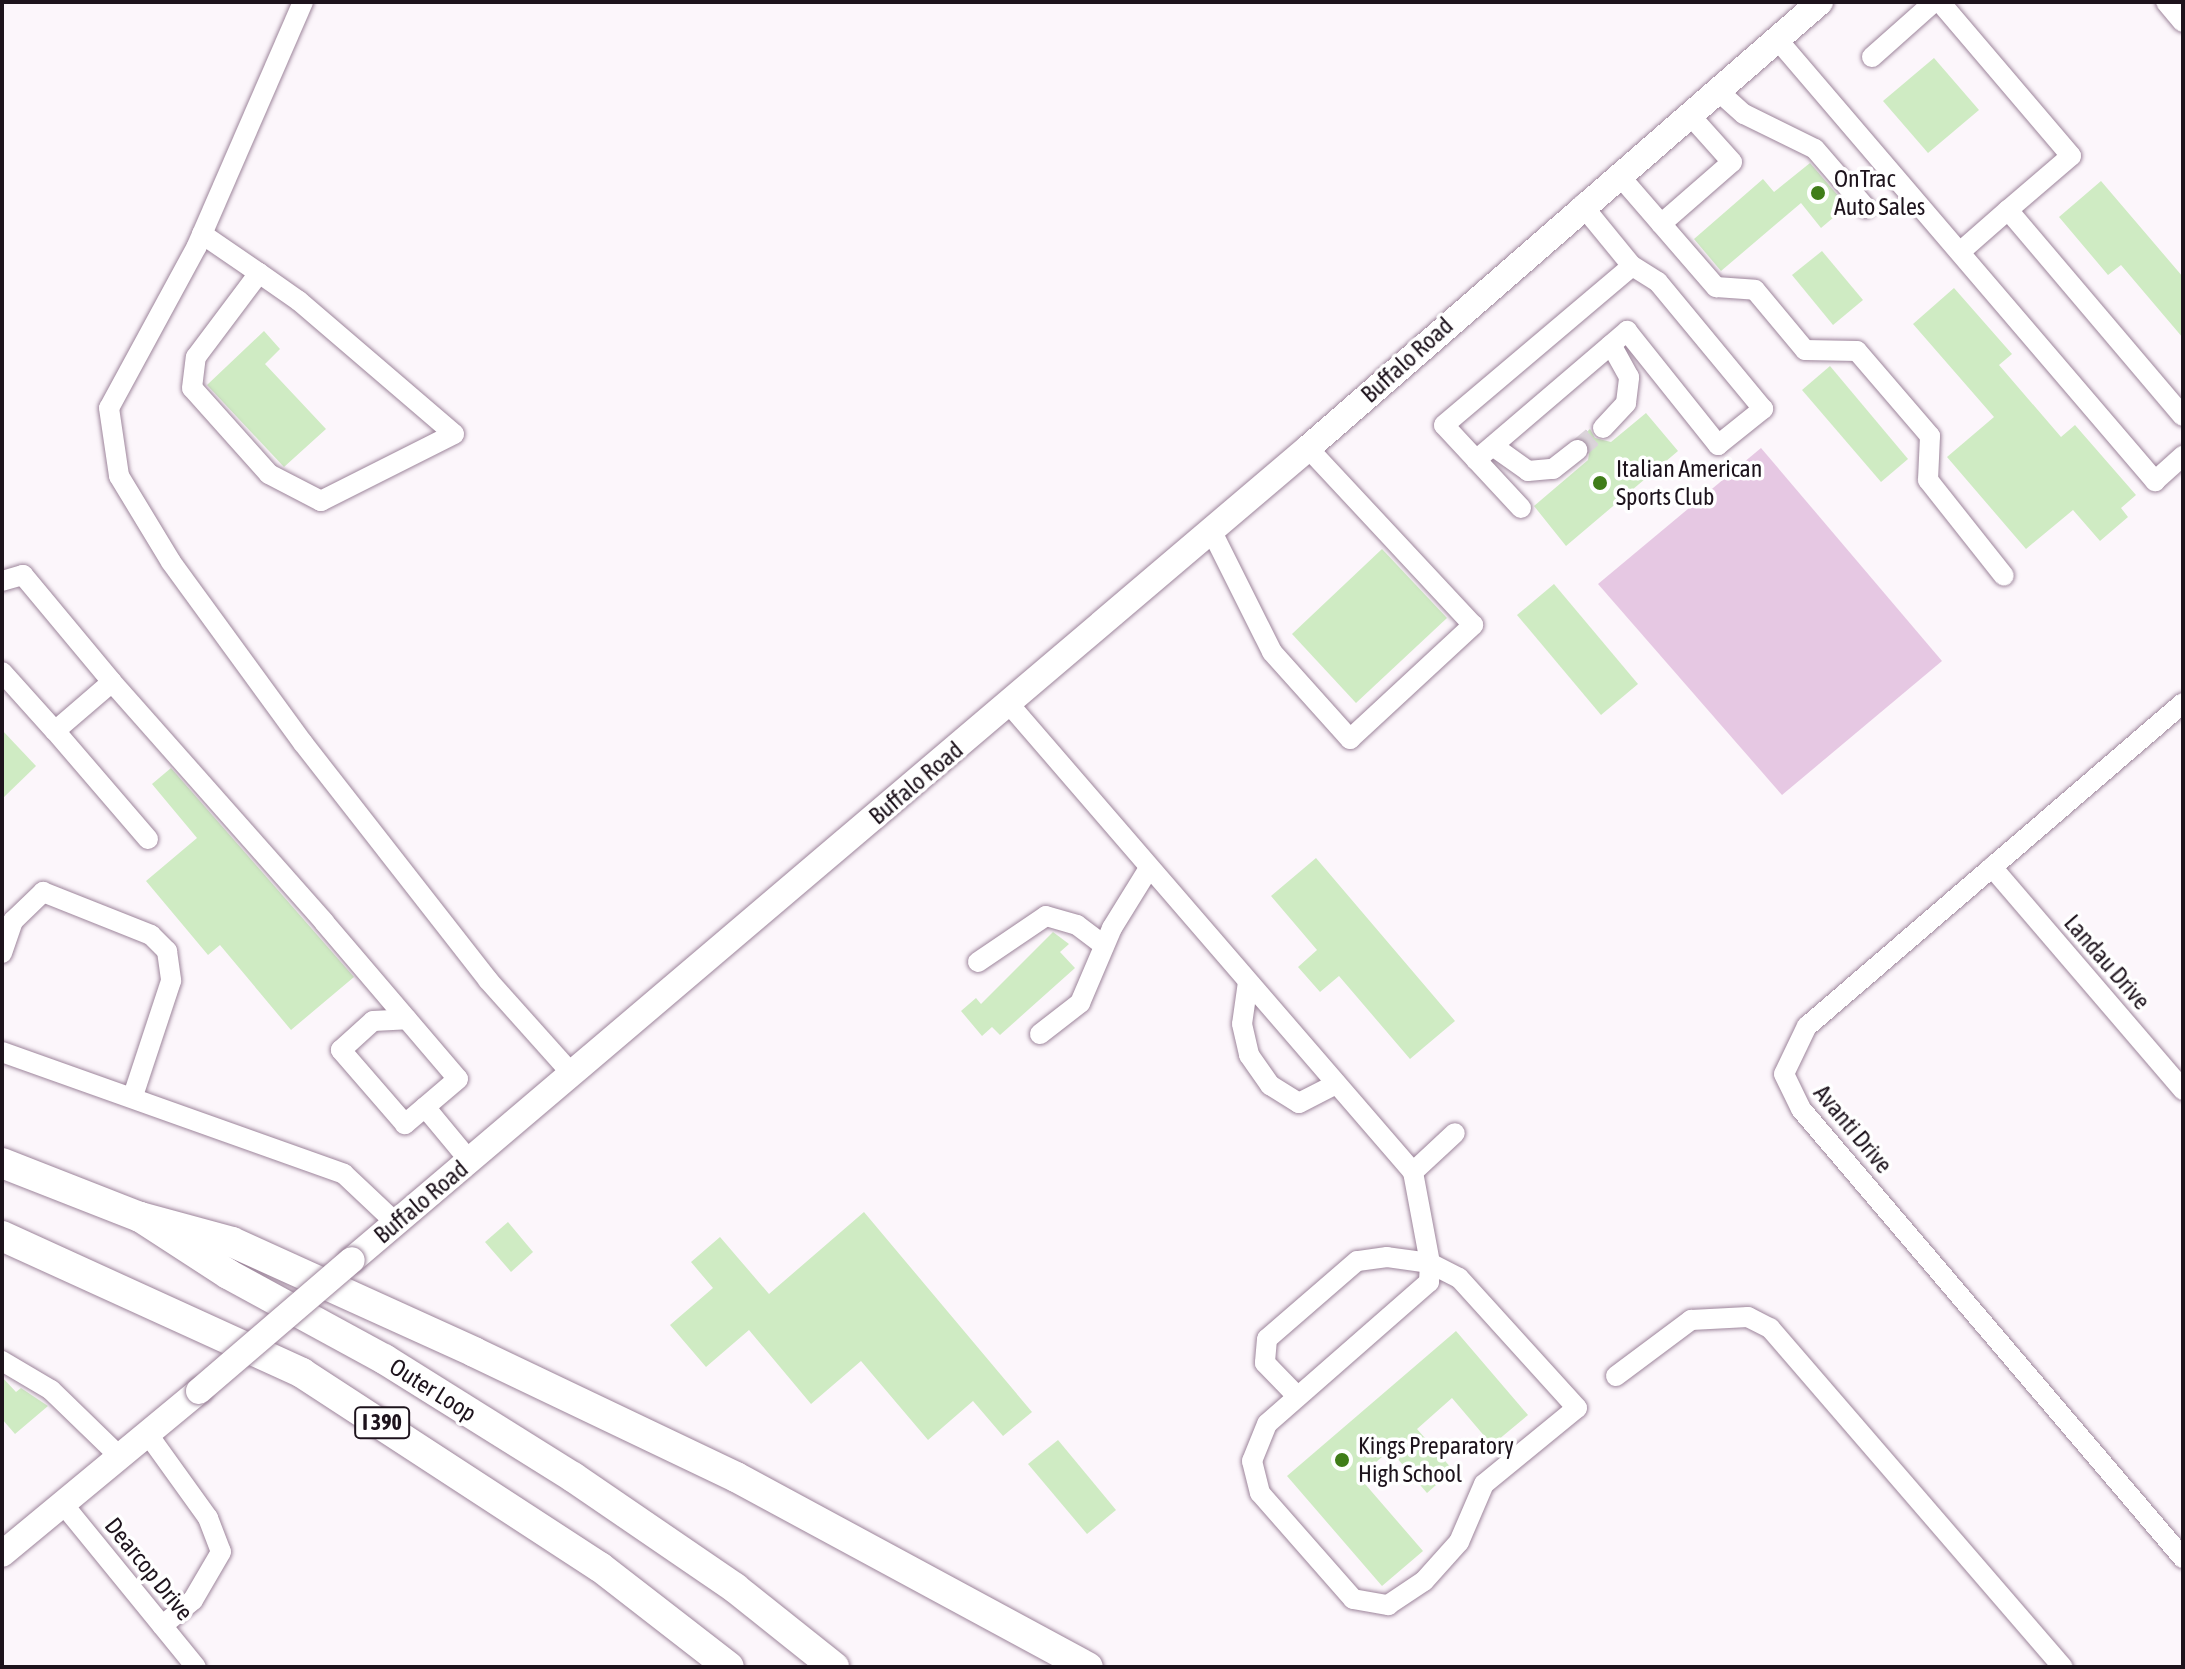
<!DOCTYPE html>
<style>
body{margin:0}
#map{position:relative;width:2185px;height:1669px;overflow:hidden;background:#fcf6fb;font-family:"Asap Condensed",sans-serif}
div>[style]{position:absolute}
.green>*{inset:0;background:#e6c8e3}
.building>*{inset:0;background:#cfebc3}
.minor-tunnel>*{height:20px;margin-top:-10px;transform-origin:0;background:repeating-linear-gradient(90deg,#dbd4da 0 20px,transparent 0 30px)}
.roads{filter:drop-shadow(0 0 2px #9d859b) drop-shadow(0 0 2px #9d859b)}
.minor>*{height:20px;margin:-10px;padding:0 10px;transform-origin:10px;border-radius:10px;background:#fff}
.major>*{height:26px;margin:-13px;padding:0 13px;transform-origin:13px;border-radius:13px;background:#fff}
.highway>*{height:30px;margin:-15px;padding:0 15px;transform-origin:15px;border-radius:15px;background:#fff}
.bridges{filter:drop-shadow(0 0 2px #9d859b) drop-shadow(0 0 2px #9d859b)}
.major-bridge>*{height:26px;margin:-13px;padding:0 13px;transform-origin:13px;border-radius:13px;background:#fff}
.dots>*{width:22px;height:22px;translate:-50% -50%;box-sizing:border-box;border:4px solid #fff;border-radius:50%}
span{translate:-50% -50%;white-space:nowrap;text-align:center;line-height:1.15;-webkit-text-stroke:7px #fff;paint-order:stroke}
.shield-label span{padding:2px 6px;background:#fff;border:2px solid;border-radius:6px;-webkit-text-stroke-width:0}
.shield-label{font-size:22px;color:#1d131c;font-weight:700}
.poi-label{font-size:24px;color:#1d131c}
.left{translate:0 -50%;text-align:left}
.street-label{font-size:24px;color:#1d131c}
.frame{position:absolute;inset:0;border:4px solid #1d131c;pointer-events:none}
</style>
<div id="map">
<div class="green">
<i style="clip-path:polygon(1761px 448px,1942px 661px,1782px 795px,1598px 584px)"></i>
</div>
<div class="building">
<i style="clip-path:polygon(1934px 58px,1979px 110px,1928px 153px,1883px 101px)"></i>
<i style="clip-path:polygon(1810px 163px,1847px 206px,1821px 228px,1801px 203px,1721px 271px,1694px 239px,1763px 179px,1774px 192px)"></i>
<i style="clip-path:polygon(2101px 181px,2183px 277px,2183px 338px,2121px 265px,2108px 275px,2059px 217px)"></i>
<i style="clip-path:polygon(1822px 251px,1863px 300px,1833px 325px,1792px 275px)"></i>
<i style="clip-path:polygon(1954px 288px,2012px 354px,1999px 365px,2061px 437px,2075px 425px,2136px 495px,2121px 508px,2128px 517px,2100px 541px,2073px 510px,2026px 549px,1947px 457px,1994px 417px,1913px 324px)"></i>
<i style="clip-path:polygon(264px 331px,280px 349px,265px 364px,326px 429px,284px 467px,207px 385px)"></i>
<i style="clip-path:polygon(1830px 366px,1908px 459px,1881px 482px,1802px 390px)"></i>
<i style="clip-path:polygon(1646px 413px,1678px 451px,1566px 546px,1534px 506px,1588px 460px,1590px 447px,1580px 438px,1590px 429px,1595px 438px,1611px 442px)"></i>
<i style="clip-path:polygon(1382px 549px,1447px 618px,1356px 703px,1292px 634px)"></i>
<i style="clip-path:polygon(1554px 584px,1638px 684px,1601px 715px,1517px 615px)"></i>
<i style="clip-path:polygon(2px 730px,36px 766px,2px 799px)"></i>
<i style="clip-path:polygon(171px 768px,354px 977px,291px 1030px,220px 945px,208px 955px,146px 881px,197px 838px,152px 784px)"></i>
<i style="clip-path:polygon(1316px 858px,1455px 1021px,1410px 1059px,1339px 976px,1320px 992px,1298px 967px,1317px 950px,1271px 896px)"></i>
<i style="clip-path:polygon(1053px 932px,1069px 944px,1060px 952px,1075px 968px,1000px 1035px,992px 1027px,982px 1036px,961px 1011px,976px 998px,981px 1004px)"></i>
<i style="clip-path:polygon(864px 1212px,1032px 1412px,1003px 1436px,973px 1401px,928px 1440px,861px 1361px,811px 1404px,749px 1330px,706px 1367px,670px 1325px,713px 1288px,691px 1262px,720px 1237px,769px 1294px)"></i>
<i style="clip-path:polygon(508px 1222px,533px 1252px,511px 1272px,485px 1242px)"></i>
<i style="clip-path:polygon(1456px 1331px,1528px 1415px,1492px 1445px,1452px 1398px,1417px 1429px,1453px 1470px,1427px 1493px,1390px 1450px,1359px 1477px,1423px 1551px,1382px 1586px,1287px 1476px)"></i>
<i style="clip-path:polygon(2px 1377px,16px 1392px,21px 1388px,48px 1406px,15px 1434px,2px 1419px)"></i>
<i style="clip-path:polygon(1058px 1440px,1116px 1510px,1087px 1534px,1028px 1464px)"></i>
</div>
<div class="minor-tunnel">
<i style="left:1577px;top:450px;width:34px;rotate:-40deg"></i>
</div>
<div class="roads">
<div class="minor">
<i style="left:303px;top:2px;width:266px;rotate:113.5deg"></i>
<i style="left:197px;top:246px;width:184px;rotate:118.5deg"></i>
<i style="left:109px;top:408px;width:69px;rotate:81.6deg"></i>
<i style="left:119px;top:476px;width:100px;rotate:58.8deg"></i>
<i style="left:171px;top:562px;width:224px;rotate:53.9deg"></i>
<i style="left:303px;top:743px;width:301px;rotate:52deg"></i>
<i style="left:488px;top:980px;width:127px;rotate:48.2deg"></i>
<i style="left:1940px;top:2px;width:202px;rotate:49.6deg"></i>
<i style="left:2071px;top:156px;width:83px;rotate:139.4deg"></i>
<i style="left:2008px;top:210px;width:270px;rotate:49.7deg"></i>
<i style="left:2166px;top:2px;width:26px;rotate:50deg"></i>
<i style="left:1777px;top:39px;width:582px;rotate:49.46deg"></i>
<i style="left:2155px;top:481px;width:38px;rotate:-42deg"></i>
<i style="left:1872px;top:57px;width:83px;rotate:-41.6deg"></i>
<i style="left:1717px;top:90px;width:36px;rotate:42deg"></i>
<i style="left:1744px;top:114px;width:79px;rotate:26.2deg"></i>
<i style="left:1815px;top:149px;width:78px;rotate:49.2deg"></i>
<i style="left:1618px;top:174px;width:150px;rotate:49.1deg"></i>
<i style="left:1716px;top:287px;width:39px;rotate:4deg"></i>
<i style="left:1755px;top:290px;width:78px;rotate:50.2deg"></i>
<i style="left:1805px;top:350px;width:52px;rotate:1.1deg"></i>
<i style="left:1857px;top:351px;width:112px;rotate:49.3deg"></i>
<i style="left:1930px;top:436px;width:44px;rotate:92.6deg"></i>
<i style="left:1928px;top:480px;width:122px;rotate:51.6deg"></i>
<i style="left:1661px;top:224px;width:94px;rotate:-41.1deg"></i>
<i style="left:1732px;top:162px;width:64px;rotate:-131.9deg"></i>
<i style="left:202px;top:234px;width:69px;rotate:34.4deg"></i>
<i style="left:259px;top:273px;width:49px;rotate:35deg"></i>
<i style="left:299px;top:301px;width:204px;rotate:40.6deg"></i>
<i style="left:454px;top:434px;width:149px;rotate:153.3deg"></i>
<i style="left:321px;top:501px;width:59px;rotate:-152.6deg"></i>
<i style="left:269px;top:474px;width:115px;rotate:-131.8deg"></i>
<i style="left:192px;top:388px;width:31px;rotate:-83deg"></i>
<i style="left:196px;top:357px;width:105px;rotate:-53.1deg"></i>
<i style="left:1960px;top:252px;width:64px;rotate:-41.2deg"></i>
<i style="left:1603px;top:428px;width:34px;rotate:-47deg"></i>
<i style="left:1626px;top:403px;width:26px;rotate:-83deg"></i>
<i style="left:1629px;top:377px;width:37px;rotate:-119deg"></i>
<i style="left:1493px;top:446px;width:43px;rotate:35.5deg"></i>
<i style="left:1528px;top:471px;width:25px;rotate:-5deg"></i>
<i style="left:1553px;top:469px;width:31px;rotate:-38deg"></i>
<i style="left:1476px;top:460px;width:199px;rotate:-40.5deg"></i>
<i style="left:1627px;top:331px;width:146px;rotate:51.4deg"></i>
<i style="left:1718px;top:445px;width:58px;rotate:-38.7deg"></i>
<i style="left:1763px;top:409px;width:165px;rotate:-129.6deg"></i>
<i style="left:1658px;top:282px;width:31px;rotate:-148deg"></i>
<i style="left:1521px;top:508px;width:113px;rotate:-132.9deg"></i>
<i style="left:1444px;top:425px;width:246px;rotate:-40.2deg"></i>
<i style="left:1632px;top:266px;width:79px;rotate:-129.3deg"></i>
<i style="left:1211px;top:530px;width:136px;rotate:63.4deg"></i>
<i style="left:1272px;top:652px;width:117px;rotate:48.1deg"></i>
<i style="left:1350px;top:739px;width:168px;rotate:-42.8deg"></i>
<i style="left:1473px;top:625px;width:242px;rotate:-133deg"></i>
<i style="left:2px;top:581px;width:22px;rotate:-16deg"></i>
<i style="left:23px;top:575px;width:139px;rotate:50.2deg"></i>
<i style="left:2px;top:672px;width:79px;rotate:48.1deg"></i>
<i style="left:2183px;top:703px;width:496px;rotate:139.3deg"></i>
<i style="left:1807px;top:1026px;width:53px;rotate:115.6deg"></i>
<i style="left:1784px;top:1074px;width:39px;rotate:64deg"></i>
<i style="left:1801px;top:1109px;width:590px;rotate:49.61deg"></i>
<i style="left:1009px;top:704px;width:618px;rotate:49.2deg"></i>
<i style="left:1413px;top:1172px;width:93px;rotate:79.4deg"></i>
<i style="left:1430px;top:1263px;width:19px;rotate:93deg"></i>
<i style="left:1429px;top:1282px;width:215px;rotate:138.8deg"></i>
<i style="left:1267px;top:1424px;width:40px;rotate:112deg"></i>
<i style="left:1252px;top:1461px;width:33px;rotate:76deg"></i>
<i style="left:1260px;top:1493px;width:141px;rotate:48.7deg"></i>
<i style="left:1353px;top:1599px;width:36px;rotate:10deg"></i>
<i style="left:1388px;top:1605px;width:43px;rotate:-33.7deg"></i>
<i style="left:1424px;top:1581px;width:52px;rotate:-48.1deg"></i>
<i style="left:1459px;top:1542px;width:63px;rotate:-66.7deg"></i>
<i style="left:1484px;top:1484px;width:120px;rotate:-39.3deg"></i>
<i style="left:1577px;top:1408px;width:176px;rotate:-132.2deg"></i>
<i style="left:1459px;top:1278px;width:33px;rotate:-153deg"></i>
<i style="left:1430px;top:1263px;width:43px;rotate:-172.1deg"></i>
<i style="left:1387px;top:1257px;width:30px;rotate:172deg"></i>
<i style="left:1357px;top:1261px;width:119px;rotate:139.1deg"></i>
<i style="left:1267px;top:1339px;width:24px;rotate:95deg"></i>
<i style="left:1265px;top:1363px;width:45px;rotate:45.9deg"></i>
<i style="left:148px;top:839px;width:143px;rotate:-130.7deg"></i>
<i style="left:55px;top:731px;width:75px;rotate:-40.7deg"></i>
<i style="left:112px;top:682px;width:320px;rotate:48.5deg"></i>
<i style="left:324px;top:922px;width:206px;rotate:49.5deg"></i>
<i style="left:458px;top:1079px;width:70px;rotate:139.7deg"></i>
<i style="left:405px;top:1124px;width:98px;rotate:-130.9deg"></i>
<i style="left:341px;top:1050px;width:43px;rotate:-42.2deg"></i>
<i style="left:373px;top:1021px;width:34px;rotate:-3deg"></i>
<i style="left:1992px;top:867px;width:294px;rotate:49.4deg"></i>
<i style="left:2px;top:953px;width:34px;rotate:-71deg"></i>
<i style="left:13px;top:921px;width:42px;rotate:-44deg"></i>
<i style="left:43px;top:892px;width:116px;rotate:21.7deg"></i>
<i style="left:151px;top:935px;width:23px;rotate:45deg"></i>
<i style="left:167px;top:951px;width:30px;rotate:82deg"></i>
<i style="left:171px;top:981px;width:121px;rotate:108.3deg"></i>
<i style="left:978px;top:962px;width:82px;rotate:-34.1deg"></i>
<i style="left:1046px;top:916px;width:32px;rotate:16deg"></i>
<i style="left:1077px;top:925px;width:34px;rotate:37deg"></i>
<i style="left:1248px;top:982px;width:42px;rotate:98.1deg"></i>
<i style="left:1242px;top:1024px;width:32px;rotate:77deg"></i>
<i style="left:1249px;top:1055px;width:37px;rotate:55deg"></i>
<i style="left:1270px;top:1085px;width:34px;rotate:32deg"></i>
<i style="left:1299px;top:1103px;width:42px;rotate:-27.2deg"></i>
<i style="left:1040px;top:1034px;width:51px;rotate:-37.8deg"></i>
<i style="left:1080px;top:1003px;width:82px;rotate:-66.9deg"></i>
<i style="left:1112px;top:928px;width:70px;rotate:-58.3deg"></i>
<i style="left:2px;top:1052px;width:363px;rotate:19.6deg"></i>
<i style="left:344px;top:1174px;width:71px;rotate:43.3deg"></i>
<i style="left:425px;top:1107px;width:69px;rotate:50.3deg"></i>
<i style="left:1413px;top:1172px;width:57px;rotate:-42.9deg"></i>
<i style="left:2px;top:1361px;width:57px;rotate:30.6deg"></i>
<i style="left:51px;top:1390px;width:95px;rotate:44.1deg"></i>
<i style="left:1616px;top:1376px;width:94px;rotate:-36.7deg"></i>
<i style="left:1691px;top:1320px;width:57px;rotate:-3deg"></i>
<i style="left:1748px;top:1317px;width:25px;rotate:27deg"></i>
<i style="left:1770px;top:1328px;width:448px;rotate:49.2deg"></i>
<i style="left:147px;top:1433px;width:105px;rotate:54.3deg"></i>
<i style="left:208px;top:1518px;width:36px;rotate:69deg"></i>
<i style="left:221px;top:1552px;width:56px;rotate:120.3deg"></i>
<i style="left:193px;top:1600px;width:40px;rotate:140deg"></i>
<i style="left:63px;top:1504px;width:210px;rotate:50.8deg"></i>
</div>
<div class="major">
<i style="left:352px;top:1260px;width:1254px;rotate:-40.34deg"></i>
<i style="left:1308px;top:448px;width:679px;rotate:-41.06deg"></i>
<i style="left:2px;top:1554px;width:256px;rotate:-39.6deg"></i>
</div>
<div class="highway">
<i style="left:2px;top:1163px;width:148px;rotate:21.4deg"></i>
<i style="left:140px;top:1217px;width:105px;rotate:32.9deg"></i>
<i style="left:228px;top:1274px;width:178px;rotate:28.6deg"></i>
<i style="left:384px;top:1359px;width:223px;rotate:32deg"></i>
<i style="left:573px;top:1477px;width:196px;rotate:34.4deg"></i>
<i style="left:735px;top:1588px;width:127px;rotate:38.6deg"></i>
<i style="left:140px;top:1217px;width:95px;rotate:15.2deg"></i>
<i style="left:232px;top:1242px;width:266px;rotate:24.4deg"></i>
<i style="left:474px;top:1352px;width:290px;rotate:25.5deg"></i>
<i style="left:736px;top:1477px;width:400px;rotate:28.4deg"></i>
<i style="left:2px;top:1236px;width:330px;rotate:24.5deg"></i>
<i style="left:302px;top:1373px;width:356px;rotate:33.1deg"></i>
<i style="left:600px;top:1567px;width:163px;rotate:37.8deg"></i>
</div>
</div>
<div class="bridges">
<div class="major-bridge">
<i style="left:199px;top:1391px;width:201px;rotate:-40.6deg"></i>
</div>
</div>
<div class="dots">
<i style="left:1818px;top:193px;background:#407d19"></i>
<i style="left:1600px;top:483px;background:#407d19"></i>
<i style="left:1342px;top:1460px;background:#407d19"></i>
</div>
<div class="shield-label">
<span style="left:382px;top:1423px">I 390</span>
</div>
<div class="poi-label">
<span class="left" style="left:1834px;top:193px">OnTrac<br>Auto Sales</span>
<span class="left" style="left:1616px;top:483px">Italian American<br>Sports Club</span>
<span class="left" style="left:1358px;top:1460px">Kings Preparatory<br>High School</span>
</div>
<div class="street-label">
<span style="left:1407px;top:360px;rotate:-42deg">Buffalo Road</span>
<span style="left:916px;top:783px;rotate:-40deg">Buffalo Road</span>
<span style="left:2107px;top:962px;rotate:49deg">Landau Drive</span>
<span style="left:1853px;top:1129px;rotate:50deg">Avanti Drive</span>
<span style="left:421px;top:1202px;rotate:-40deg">Buffalo Road</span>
<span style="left:433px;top:1390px;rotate:32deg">Outer Loop</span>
<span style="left:149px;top:1569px;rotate:51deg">Dearcop Drive</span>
</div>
<div class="frame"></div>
</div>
